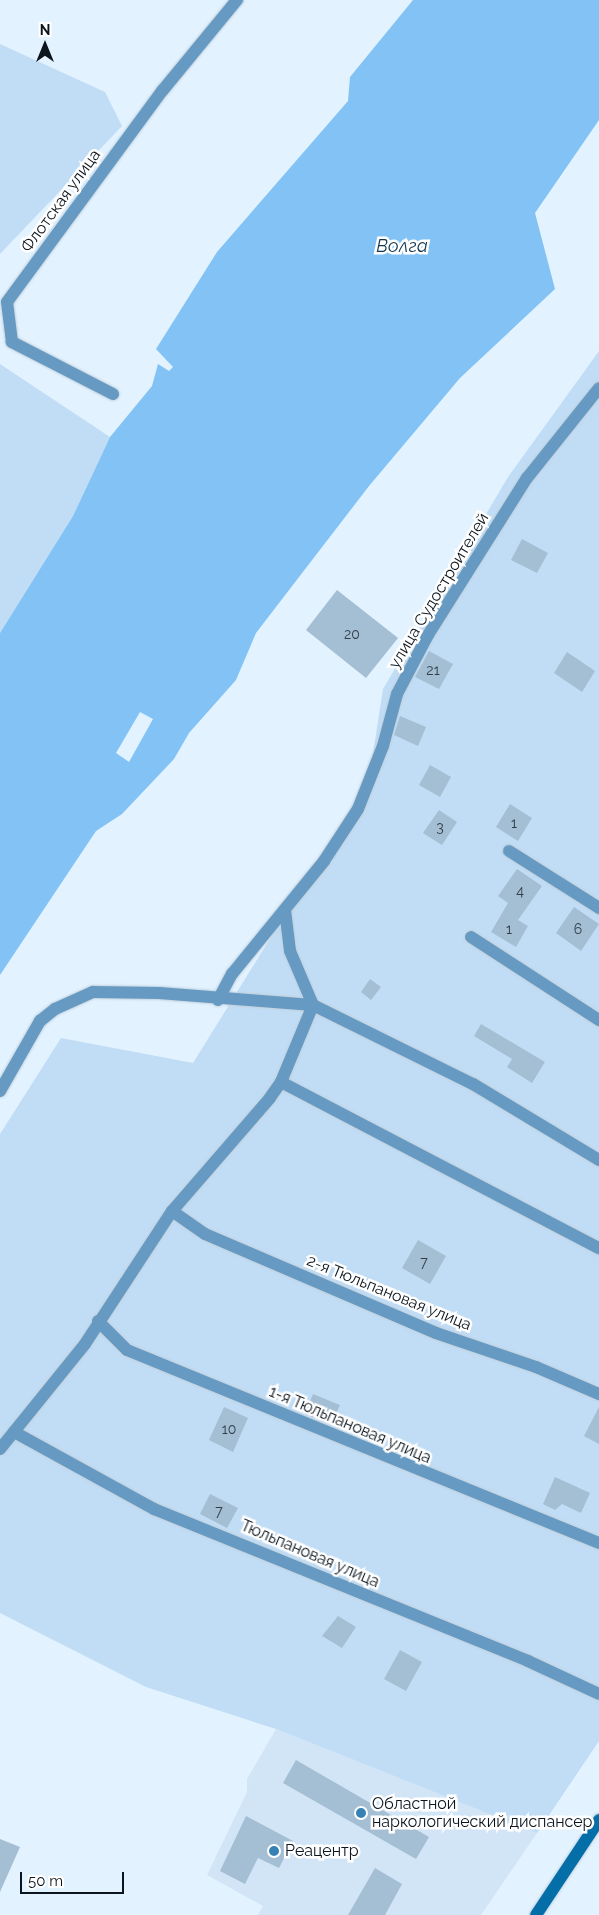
<!DOCTYPE html>
<meta charset="utf-8">
<style>
body{margin:0}
#map{position:relative;width:599px;height:1915px;overflow:hidden;background:#e2f2ff;font-family:Raleway,sans-serif}
div>[style]{position:absolute}
.built>*{inset:0;background:#d1e5f6}
.green>*{inset:0;background:#c1ddf5}
.water>*{inset:0;background:#82c2f4}
.pier>*{inset:0;background:#e2f2ff}
.building>*{inset:0;background:#a4bed3}
.roads{filter:drop-shadow(0 0 1px #c0cfdb) drop-shadow(0 0 1px #c0cfdb)}
.minor>*{height:12px;margin:-6px;padding:0 6px;transform-origin:6px;border-radius:6px;background:#669ac2}
.secondary>*{height:12px;margin:-6px;padding:0 6px;transform-origin:6px;border-radius:6px;background:#046ea8}
.dots>*{width:14px;height:14px;translate:-50% -50%;box-sizing:border-box;border:2px solid #fff;border-radius:50%}
span{translate:-50% -50%;white-space:nowrap;text-align:center;line-height:1.15;-webkit-text-stroke:5px #fff;paint-order:stroke}
.number-label{font-size:14px;color:#323f4a}
.number-label span{-webkit-text-stroke-width:0}
.street-label{font-size:16px;color:#0c151d}
.poi-label{font-size:16px;color:#0c151d}
.left{translate:0 -50%;text-align:left}
.water-label{font-size:18px;color:#143750;font-style:italic}
.north{position:absolute;left:20px;top:20px;width:50px;height:50px;-webkit-text-stroke:4px #fff;paint-order:stroke;rotate:0deg;font-size:14px;font-weight:700;line-height:20px;text-align:center;color:#0c151d}
.north::after{content:'';display:block;margin:auto;width:18px;height:22px;background:#0c151d;clip-path:polygon(50% 0,100% 100%,50% 72%,0 100%)}
.scale{position:absolute;left:20px;top:1872px;width:104px;height:22px;box-sizing:border-box;border:2px solid #0c151d;border-top:0;padding-left:6px;font-size:15px;line-height:18px;white-space:nowrap;color:#0c151d;-webkit-text-stroke:4px #fff;paint-order:stroke}
</style>
<div id="map">
<div class="built">
<i style="clip-path:polygon(276px 1729px,537px 1833px,481px 1915px,258px 1915px,263px 1906px,207px 1875px,247px 1792px,247px 1779px)"></i>
</div>
<div class="green">
<i style="clip-path:polygon(0 44px,105px 92px,122px 126px,0 254px)"></i>
<i style="clip-path:polygon(599px 351px,599px 1741px,537px 1833px,276px 1729px,146px 1687px,0 1613px,0 1134px,61px 1038px,193px 1063px,369px 779px,383px 689px,508px 477px)"></i>
<i style="clip-path:polygon(0 364px,110px 437px,73px 516px,0 633px)"></i>
</div>
<div class="water">
<i style="clip-path:polygon(413px 0,599px 0,599px 120px,535px 213px,555px 289px,460px 378px,369px 486px,256px 633px,236px 680px,189px 733px,174px 759px,122px 814px,96px 831px,0 975px,0 633px,73px 516px,110px 437px,152px 386px,158px 364px,169px 371px,173px 367px,156px 349px,217px 252px,348px 101px,350px 77px)"></i>
</div>
<div class="pier">
<i style="clip-path:polygon(140px 712px,153px 719px,129px 762px,116px 753px)"></i>
</div>
<div class="building">
<i style="clip-path:polygon(522px 539px,548px 553px,537px 573px,511px 560px)"></i>
<i style="clip-path:polygon(337px 590px,398px 638px,366px 678px,306px 630px)"></i>
<i style="clip-path:polygon(429px 651px,453px 664px,439px 689px,415px 677px)"></i>
<i style="clip-path:polygon(567px 652px,595px 671px,582px 692px,554px 673px)"></i>
<i style="clip-path:polygon(400px 716px,426px 727px,418px 746px,394px 735px)"></i>
<i style="clip-path:polygon(430px 765px,451px 777px,440px 797px,419px 785px)"></i>
<i style="clip-path:polygon(510px 804px,532px 818px,518px 841px,496px 827px)"></i>
<i style="clip-path:polygon(439px 810px,457px 822px,442px 845px,423px 833px)"></i>
<i style="clip-path:polygon(517px 869px,542px 886px,518px 920px,528px 926px,516px 947px,491px 932px,508px 903px,498px 896px)"></i>
<i style="clip-path:polygon(574px 907px,599px 924px,581px 951px,556px 933px)"></i>
<i style="clip-path:polygon(370px 979px,381px 987px,371px 1000px,361px 992px)"></i>
<i style="clip-path:polygon(481px 1024px,545px 1062px,532px 1083px,507px 1067px,512px 1059px,474px 1036px)"></i>
<i style="clip-path:polygon(418px 1240px,446px 1256px,430px 1284px,402px 1268px)"></i>
<i style="clip-path:polygon(313px 1394px,340px 1405px,331px 1425px,305px 1414px)"></i>
<i style="clip-path:polygon(224px 1407px,248px 1418px,233px 1452px,209px 1440px)"></i>
<i style="clip-path:polygon(599px 1407px,599px 1444px,584px 1436px)"></i>
<i style="clip-path:polygon(555px 1477px,590px 1493px,581px 1513px,562px 1504px,555px 1510px,543px 1504px)"></i>
<i style="clip-path:polygon(210px 1494px,238px 1508px,227px 1528px,200px 1514px)"></i>
<i style="clip-path:polygon(338px 1616px,356px 1627px,342px 1648px,322px 1636px)"></i>
<i style="clip-path:polygon(400px 1650px,422px 1662px,406px 1691px,384px 1679px)"></i>
<i style="clip-path:polygon(296px 1760px,429px 1837px,416px 1859px,283px 1783px)"></i>
<i style="clip-path:polygon(246px 1816px,293px 1841px,279px 1868px,258px 1858px,245px 1884px,220px 1871px)"></i>
<i style="clip-path:polygon(0 1839px,20px 1847px,0 1892px)"></i>
<i style="clip-path:polygon(375px 1868px,402px 1884px,385px 1915px,348px 1915px)"></i>
</div>
<div class="roads">
<div class="minor">
<i style="left:113px;top:394px;width:114px;rotate:-152.8deg"></i>
<i style="left:12px;top:342px;width:40px;rotate:-97.1deg"></i>
<i style="left:7px;top:302px;width:263px;rotate:-53.7deg"></i>
<i style="left:163px;top:90px;width:117px;rotate:-50.6deg"></i>
<i style="left:509px;top:851px;width:107px;rotate:32.3deg"></i>
<i style="left:285px;top:910px;width:41px;rotate:83deg"></i>
<i style="left:290px;top:951px;width:59px;rotate:66.9deg"></i>
<i style="left:313px;top:1005px;width:178px;rotate:26.3deg"></i>
<i style="left:473px;top:1084px;width:147px;rotate:31.1deg"></i>
<i style="left:471px;top:937px;width:153px;rotate:33deg"></i>
<i style="left:218px;top:1000px;width:30px;rotate:-62deg"></i>
<i style="left:232px;top:974px;width:146px;rotate:-50.8deg"></i>
<i style="left:324px;top:861px;width:62px;rotate:-56.8deg"></i>
<i style="left:358px;top:809px;width:68px;rotate:-68.4deg"></i>
<i style="left:383px;top:746px;width:54px;rotate:-74.9deg"></i>
<i style="left:397px;top:694px;width:67px;rotate:-62.3deg"></i>
<i style="left:428px;top:635px;width:186px;rotate:-57.8deg"></i>
<i style="left:527px;top:478px;width:115px;rotate:-51.3deg"></i>
<i style="left:281px;top:1082px;width:359px;rotate:27.6deg"></i>
<i style="left:0;top:1091px;width:81px;rotate:-60.3deg"></i>
<i style="left:40px;top:1021px;width:19px;rotate:-39deg"></i>
<i style="left:55px;top:1009px;width:42px;rotate:-24.1deg"></i>
<i style="left:93px;top:992px;width:66px;rotate:0.9deg"></i>
<i style="left:159px;top:993px;width:154px;rotate:4.5deg"></i>
<i style="left:313px;top:1005px;width:83px;rotate:112.6deg"></i>
<i style="left:281px;top:1082px;width:19px;rotate:125deg"></i>
<i style="left:270px;top:1098px;width:150px;rotate:130.9deg"></i>
<i style="left:172px;top:1211px;width:159px;rotate:123.2deg"></i>
<i style="left:85px;top:1344px;width:135px;rotate:129deg"></i>
<i style="left:172px;top:1211px;width:40px;rotate:34.9deg"></i>
<i style="left:205px;top:1234px;width:251px;rotate:23.2deg"></i>
<i style="left:436px;top:1333px;width:106px;rotate:18.8deg"></i>
<i style="left:536px;top:1367px;width:69px;rotate:23.2deg"></i>
<i style="left:98px;top:1321px;width:41px;rotate:45deg"></i>
<i style="left:127px;top:1350px;width:510px;rotate:22.24deg"></i>
<i style="left:14px;top:1432px;width:160px;rotate:28.8deg"></i>
<i style="left:154px;top:1509px;width:404px;rotate:22.1deg"></i>
<i style="left:528px;top:1661px;width:78px;rotate:24.9deg"></i>
</div>
<div class="secondary">
<i style="left:536px;top:1915px;width:114px;rotate:-56.4deg"></i>
</div>
</div>
<div class="dots">
<i style="left:361px;top:1813px;background:#3781b4"></i>
<i style="left:274px;top:1851px;background:#3781b4"></i>
</div>
<div class="number-label">
<span style="left:352px;top:634px">20</span>
<span style="left:433px;top:670px">21</span>
<span style="left:514px;top:823px">1</span>
<span style="left:440px;top:827px">3</span>
<span style="left:520px;top:891px">4</span>
<span style="left:509px;top:929px">1</span>
<span style="left:578px;top:929px">6</span>
<span style="left:424px;top:1262px">7</span>
<span style="left:229px;top:1429px">10</span>
<span style="left:219px;top:1511px">7</span>
</div>
<div class="street-label">
<span style="left:61px;top:201px;rotate:-54deg">Флотская улица</span>
<span style="left:439px;top:591px;rotate:-59deg">улица Судостроителей</span>
<span style="left:389px;top:1293px;rotate:22deg">2-я Тюльпановая улица</span>
<span style="left:350px;top:1425px;rotate:23deg">1-я Тюльпановая улица</span>
<span style="left:310px;top:1554px;rotate:23deg">Тюльпановая улица</span>
</div>
<div class="poi-label">
<span class="left" style="left:372px;top:1813px">Областной<br>наркологический диспансер</span>
<span class="left" style="left:285px;top:1851px">Реацентр</span>
</div>
<div class="water-label">
<span style="left:402px;top:246px">Волга</span>
</div>
<div class="north">N</div>
<div class="scale">50 m</div>
</div>
